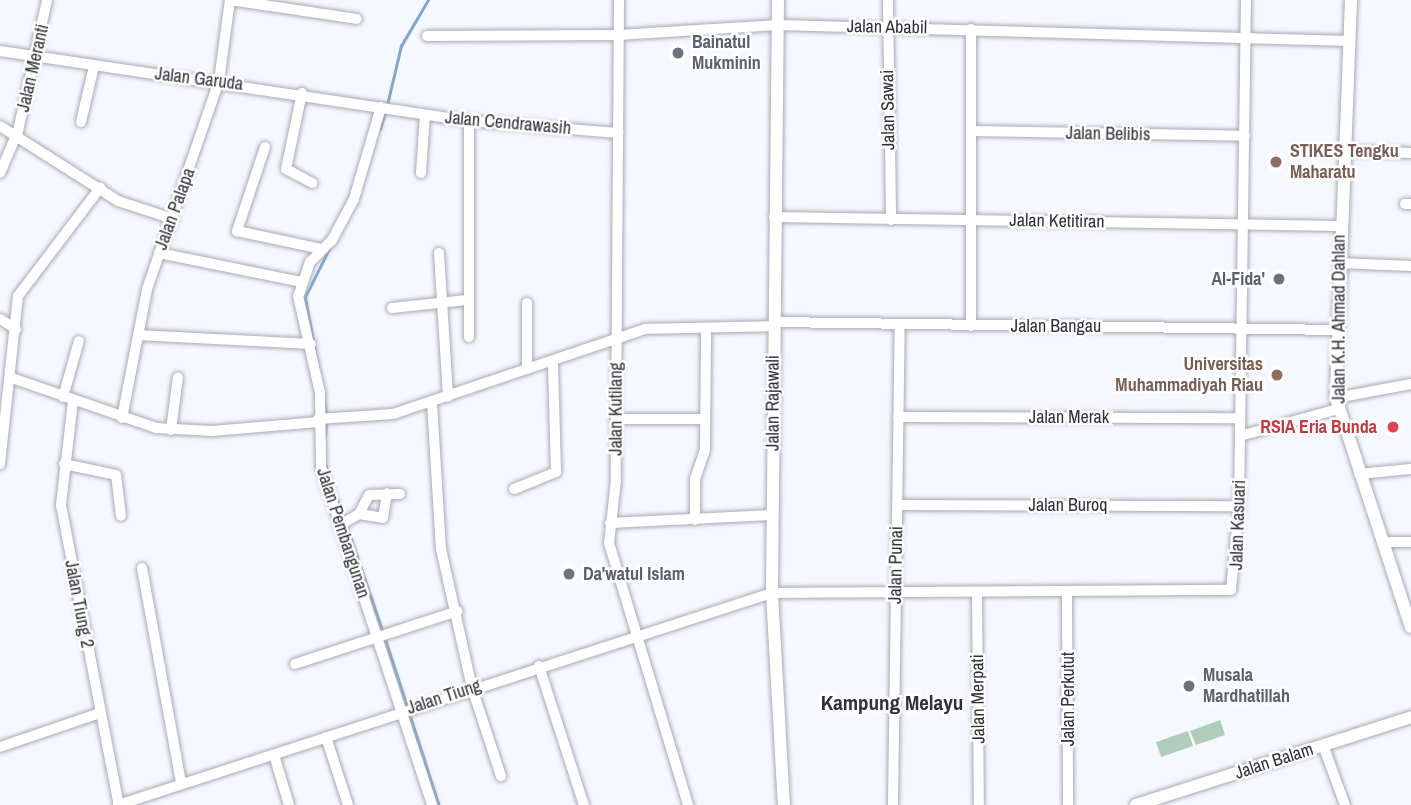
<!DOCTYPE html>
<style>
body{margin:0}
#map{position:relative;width:1411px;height:805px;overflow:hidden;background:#f6f8ff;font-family:"Archivo Narrow",sans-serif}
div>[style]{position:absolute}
.green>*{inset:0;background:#afcdb9}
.stream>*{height:2.5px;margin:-1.25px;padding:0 1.25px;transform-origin:1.25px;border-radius:1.25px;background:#82a7cf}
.roads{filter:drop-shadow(0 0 2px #a7aab4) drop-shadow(0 0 2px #a7aab4)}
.minor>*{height:10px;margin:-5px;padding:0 5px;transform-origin:5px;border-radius:5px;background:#fff}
.major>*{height:12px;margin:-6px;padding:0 6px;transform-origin:6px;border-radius:6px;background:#fff}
.dots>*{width:19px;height:19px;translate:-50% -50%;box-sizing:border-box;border:4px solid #fff;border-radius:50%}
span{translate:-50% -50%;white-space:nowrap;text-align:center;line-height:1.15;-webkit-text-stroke:5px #fff;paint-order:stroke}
.street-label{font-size:18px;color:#313237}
.worship-label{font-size:18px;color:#5b616d;font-weight:700}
.left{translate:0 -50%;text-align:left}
.right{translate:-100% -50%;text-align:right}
.education-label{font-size:18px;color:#785e54;font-weight:700}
.health-label{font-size:18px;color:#be3a42;font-weight:700}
.quarter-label{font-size:21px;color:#313237;font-weight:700}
</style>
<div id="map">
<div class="green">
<i style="clip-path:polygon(1220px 720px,1225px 735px,1196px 745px,1190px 731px)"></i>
<i style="clip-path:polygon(1188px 731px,1193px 746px,1161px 757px,1156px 742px)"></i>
</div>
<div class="stream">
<i style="left:387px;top:105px;width:61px;rotate:-76.7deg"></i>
<i style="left:401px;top:46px;width:53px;rotate:-59.6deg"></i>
<i style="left:380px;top:129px;width:18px;rotate:-74deg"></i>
<i style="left:326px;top:414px;width:119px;rotate:-100.2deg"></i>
<i style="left:305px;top:297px;width:56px;rotate:-63.4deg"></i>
<i style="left:325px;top:435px;width:14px;rotate:-86deg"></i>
<i style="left:325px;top:463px;width:59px;rotate:71.3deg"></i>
<i style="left:347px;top:526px;width:112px;rotate:71.2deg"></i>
<i style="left:385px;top:638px;width:74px;rotate:71.8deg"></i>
<i style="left:410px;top:715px;width:95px;rotate:72.1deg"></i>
</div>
<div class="roads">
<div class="minor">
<i style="left:230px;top:0;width:128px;rotate:8.5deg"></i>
<i style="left:619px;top:0;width:480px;rotate:90.4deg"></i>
<i style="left:616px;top:480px;width:63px;rotate:96.3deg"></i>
<i style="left:609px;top:543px;width:274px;rotate:73.2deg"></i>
<i style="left:888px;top:0;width:220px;rotate:89.2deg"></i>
<i style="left:427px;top:36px;width:191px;rotate:-0.3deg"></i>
<i style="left:618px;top:35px;width:160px;rotate:-3.6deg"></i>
<i style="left:778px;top:25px;width:571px;rotate:1.61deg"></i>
<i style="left:0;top:51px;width:474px;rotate:8.5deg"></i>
<i style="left:469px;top:121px;width:150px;rotate:4.6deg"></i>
<i style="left:302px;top:93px;width:78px;rotate:101.9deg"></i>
<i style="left:286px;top:169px;width:30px;rotate:28deg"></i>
<i style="left:381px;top:107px;width:96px;rotate:106.4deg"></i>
<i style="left:354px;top:199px;width:47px;rotate:118.2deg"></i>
<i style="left:332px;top:240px;width:31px;rotate:135deg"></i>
<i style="left:310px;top:262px;width:36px;rotate:109deg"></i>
<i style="left:298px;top:296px;width:99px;rotate:77.2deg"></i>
<i style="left:320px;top:393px;width:74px;rotate:89.2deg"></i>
<i style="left:321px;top:467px;width:356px;rotate:71.8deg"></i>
<i style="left:81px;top:122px;width:57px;rotate:-76.9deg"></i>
<i style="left:0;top:126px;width:140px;rotate:32.4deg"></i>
<i style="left:118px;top:201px;width:58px;rotate:18.1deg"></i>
<i style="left:972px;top:131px;width:273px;rotate:1deg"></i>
<i style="left:265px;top:147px;width:89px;rotate:108.4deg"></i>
<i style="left:237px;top:231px;width:87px;rotate:12deg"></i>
<i style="left:1343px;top:151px;width:68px;rotate:1.7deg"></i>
<i style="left:0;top:173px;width:46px;rotate:-66.8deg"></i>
<i style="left:18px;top:131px;width:134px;rotate:-77.5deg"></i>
<i style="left:421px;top:173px;width:58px;rotate:-86.1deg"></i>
<i style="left:1405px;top:204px;width:6px"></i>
<i style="left:774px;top:217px;width:565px;rotate:0.91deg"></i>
<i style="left:159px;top:253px;width:145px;rotate:11.5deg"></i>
<i style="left:439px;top:253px;width:144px;rotate:86.4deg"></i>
<i style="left:1339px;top:263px;width:72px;rotate:2.4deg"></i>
<i style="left:527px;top:303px;width:66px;rotate:90deg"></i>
<i style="left:392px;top:308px;width:75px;rotate:-6.1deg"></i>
<i style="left:0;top:319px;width:19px;rotate:32deg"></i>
<i style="left:774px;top:322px;width:564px;rotate:0.81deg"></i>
<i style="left:971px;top:326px;width:297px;rotate:-90deg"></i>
<i style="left:138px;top:335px;width:173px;rotate:3deg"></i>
<i style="left:469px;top:337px;width:216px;rotate:-90deg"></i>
<i style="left:12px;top:378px;width:152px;rotate:19.1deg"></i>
<i style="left:156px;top:428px;width:56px;rotate:3.1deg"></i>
<i style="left:212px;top:431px;width:107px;rotate:-4.8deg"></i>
<i style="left:63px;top:397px;width:58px;rotate:-74.1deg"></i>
<i style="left:1336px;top:398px;width:76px;rotate:-10.6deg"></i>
<i style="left:73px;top:401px;width:105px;rotate:96.6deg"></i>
<i style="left:61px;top:505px;width:306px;rotate:79.1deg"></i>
<i style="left:432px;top:403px;width:146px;rotate:86.5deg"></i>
<i style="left:441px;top:549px;width:142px;rotate:77.4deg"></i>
<i style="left:472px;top:688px;width:93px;rotate:71.8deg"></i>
<i style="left:898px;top:417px;width:341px;rotate:0.2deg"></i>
<i style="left:122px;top:418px;width:131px;rotate:-79deg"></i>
<i style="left:147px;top:289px;width:220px;rotate:-70.9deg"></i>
<i style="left:219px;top:81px;width:82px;rotate:-82.3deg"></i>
<i style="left:318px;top:419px;width:75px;rotate:-3.8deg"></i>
<i style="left:393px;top:414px;width:267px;rotate:-18.6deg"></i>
<i style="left:646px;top:329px;width:128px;rotate:-1.3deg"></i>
<i style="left:616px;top:419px;width:89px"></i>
<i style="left:171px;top:430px;width:53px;rotate:-82.5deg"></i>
<i style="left:1240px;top:436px;width:102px;rotate:-15.4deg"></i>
<i style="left:0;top:464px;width:169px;rotate:-83.9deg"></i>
<i style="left:18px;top:296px;width:136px;rotate:-52.8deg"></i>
<i style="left:64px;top:464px;width:53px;rotate:11.9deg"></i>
<i style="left:116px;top:475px;width:41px;rotate:83deg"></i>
<i style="left:1359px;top:474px;width:52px;rotate:-5.5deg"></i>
<i style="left:514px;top:489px;width:45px;rotate:-22deg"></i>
<i style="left:556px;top:472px;width:109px;rotate:-91.6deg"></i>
<i style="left:897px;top:505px;width:342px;rotate:0.2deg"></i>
<i style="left:359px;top:514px;width:24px;rotate:9deg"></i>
<i style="left:383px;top:518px;width:25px;rotate:-81deg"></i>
<i style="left:695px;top:520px;width:41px;rotate:-90deg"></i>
<i style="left:695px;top:479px;width:31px;rotate:-71deg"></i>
<i style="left:705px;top:450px;width:122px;rotate:-89.5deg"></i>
<i style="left:610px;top:523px;width:162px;rotate:-2.8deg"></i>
<i style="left:340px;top:525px;width:22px;rotate:-30deg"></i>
<i style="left:359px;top:514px;width:21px;rotate:-62deg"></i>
<i style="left:369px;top:495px;width:31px;rotate:-2deg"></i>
<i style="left:1382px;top:542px;width:29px"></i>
<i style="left:142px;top:568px;width:219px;rotate:79.7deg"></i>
<i style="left:977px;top:593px;width:212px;rotate:89.5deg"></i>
<i style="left:1067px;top:594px;width:211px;rotate:89.7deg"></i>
<i style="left:295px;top:664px;width:171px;rotate:-18deg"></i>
<i style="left:539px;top:666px;width:146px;rotate:72.1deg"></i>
<i style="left:326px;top:737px;width:71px;rotate:72.1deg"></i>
<i style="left:1323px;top:745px;width:64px;rotate:69.9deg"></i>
<i style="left:0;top:747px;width:106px;rotate:-18.8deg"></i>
<i style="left:274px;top:755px;width:52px;rotate:73.3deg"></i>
<i style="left:118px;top:805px;width:688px;rotate:-17.96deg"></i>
<i style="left:772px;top:593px;width:459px;rotate:-0.4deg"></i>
<i style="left:1231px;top:590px;width:84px;rotate:-84.6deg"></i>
<i style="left:1239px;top:506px;width:506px;rotate:-89.21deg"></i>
<i style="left:893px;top:805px;width:480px;rotate:-89.2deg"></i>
</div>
<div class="major">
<i style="left:778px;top:0;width:593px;rotate:90.58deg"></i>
<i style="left:772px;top:593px;width:212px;rotate:86.8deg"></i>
<i style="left:1351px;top:0;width:398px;rotate:92.2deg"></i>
<i style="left:1336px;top:398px;width:241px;rotate:71.9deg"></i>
<i style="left:1136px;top:805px;width:289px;rotate:-17.7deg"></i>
</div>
</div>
<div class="dots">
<i style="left:678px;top:53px;background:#6b7280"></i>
<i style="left:1276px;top:162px;background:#8d6e63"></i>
<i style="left:1279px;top:279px;background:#6b7280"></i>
<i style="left:1277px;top:375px;background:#8d6e63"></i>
<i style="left:1393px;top:427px;background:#e0444e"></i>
<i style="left:569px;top:574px;background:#6b7280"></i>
<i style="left:1189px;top:686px;background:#6b7280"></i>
</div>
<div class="street-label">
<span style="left:887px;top:27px;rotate:1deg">Jalan Ababil</span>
<span style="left:33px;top:68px;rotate:-77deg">Jalan Meranti</span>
<span style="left:199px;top:79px;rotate:7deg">Jalan Garuda</span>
<span style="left:888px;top:110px;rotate:-91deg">Jalan Sawai</span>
<span style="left:508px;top:123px;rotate:5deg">Jalan Cendrawasih</span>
<span style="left:1108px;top:134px;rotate:1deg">Jalan Belibis</span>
<span style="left:175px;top:209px;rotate:-70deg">Jalan Palapa</span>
<span style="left:1057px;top:221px;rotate:1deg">Jalan Ketitiran</span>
<span style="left:1339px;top:319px;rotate:-90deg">Jalan K.H. Ahmad Dahlan</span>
<span style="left:1056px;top:326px">Jalan Bangau</span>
<span style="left:773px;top:403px;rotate:-90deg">Jalan Rajawali</span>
<span style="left:616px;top:409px;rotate:-90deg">Jalan Kutilang</span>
<span style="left:1069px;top:417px">Jalan Merak</span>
<span style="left:1068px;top:505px">Jalan Buroq</span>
<span style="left:1238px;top:525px;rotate:-88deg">Jalan Kasuari</span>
<span style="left:343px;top:533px;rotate:72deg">Jalan Pembangunan</span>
<span style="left:896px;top:565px;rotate:-89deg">Jalan Punai</span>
<span style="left:79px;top:604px;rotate:79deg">Jalan Tiung 2</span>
<span style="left:444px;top:697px;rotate:-18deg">Jalan Tiung</span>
<span style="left:978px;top:699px;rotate:-91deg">Jalan Merpati</span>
<span style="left:1068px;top:699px;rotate:-90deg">Jalan Perkutut</span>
<span style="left:1274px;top:761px;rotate:-18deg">Jalan Balam</span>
</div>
<div class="worship-label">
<span class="left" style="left:692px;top:53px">Bainatul<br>Mukminin</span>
<span class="right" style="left:1265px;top:279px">Al-Fida'</span>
<span class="left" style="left:583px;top:574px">Da'watul Islam</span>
<span class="left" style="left:1203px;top:686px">Musala<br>Mardhatillah</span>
</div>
<div class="education-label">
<span class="left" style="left:1290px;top:162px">STIKES Tengku<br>Maharatu</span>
<span class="right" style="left:1263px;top:375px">Universitas<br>Muhammadiyah Riau</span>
</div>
<div class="health-label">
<span class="right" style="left:1377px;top:427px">RSIA Eria Bunda</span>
</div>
<div class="quarter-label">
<span style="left:892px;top:703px">Kampung Melayu</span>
</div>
</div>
